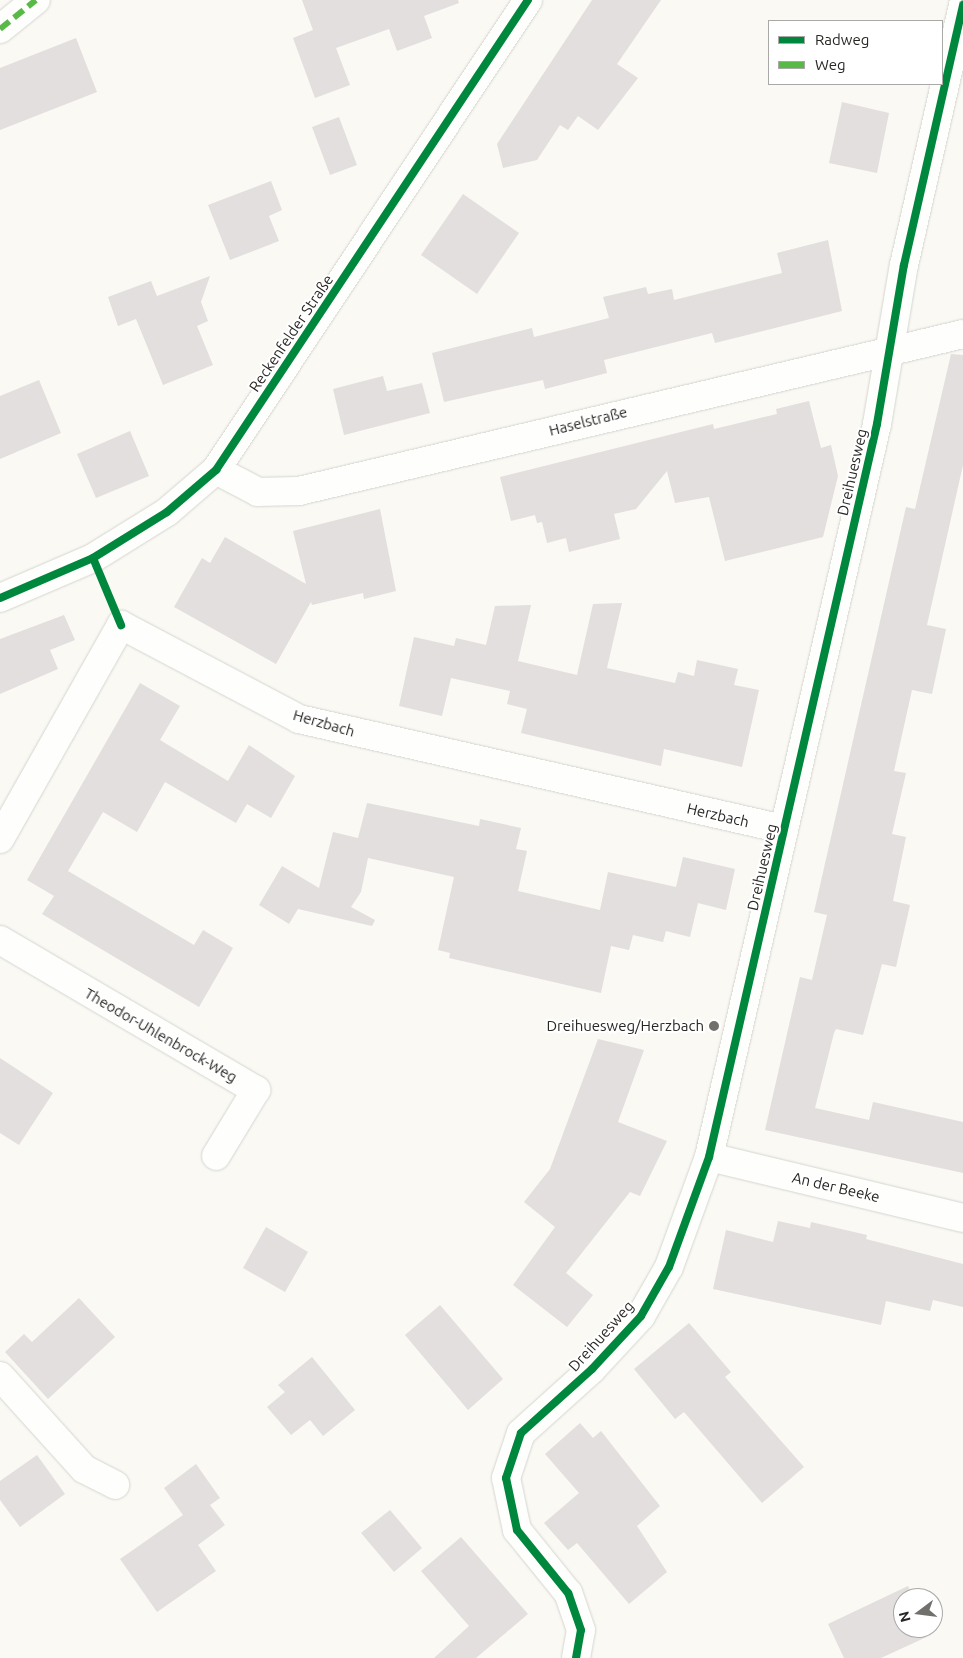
<!DOCTYPE html>
<meta charset="utf-8">
<style>
body{margin:0}
#map{position:relative;width:963px;height:1658px;overflow:hidden;background:#faf9f4;font-family:Ubuntu,sans-serif}
div>[style]{position:absolute}
.building>*{inset:0;background:#e2dfde}
.roads{filter:drop-shadow(0 0 1px #d5d5d1) drop-shadow(0 0 1px #d5d5d1)}
.minor>*{height:28px;margin:-14px;padding:0 14px;transform-origin:14px;border-radius:14px;background:#fefefd}
.tertiary>*{height:28px;margin:-14px;padding:0 14px;transform-origin:14px;border-radius:14px;background:#fefefd}
.quiet>*{height:6px;margin-top:-3px;transform-origin:0;background:repeating-linear-gradient(90deg,#58b947 0 12px,transparent 0 18px)}
.cycleway>*{height:8px;margin:-4px;padding:0 4px;transform-origin:4px;border-radius:4px;background:#00873e}
.dots>*{width:14px;height:14px;translate:-50% -50%;box-sizing:border-box;border:2px solid #fff;border-radius:50%}
span{translate:-50% -50%;white-space:nowrap;text-align:center;line-height:1.15;-webkit-text-stroke:4px #fff;paint-order:stroke}
.street-label{font-size:15px;color:#282724}
.poi-label{font-size:15px;color:#282724}
.right{translate:-100% -50%;text-align:right}
.legend{position:absolute;left:768px;top:20px;width:175px;height:65px;box-sizing:border-box;background:#fff;border:1px solid #a9a9a7;margin:0;padding:6px 9px;list-style:none;font-size:15px;color:#282724}
.legend li{display:flex;align-items:center;gap:10px;height:25px}
.legend b{width:25px;border:1px solid #a9a9a7}
.north{position:absolute;left:893px;top:1588px;width:50px;height:50px;box-sizing:border-box;background:#fff;border:1px solid #a9a9a7;border-radius:50%;rotate:255deg;font-size:14px;font-weight:700;line-height:20px;text-align:center;color:#282724}
.north::after{content:'';display:block;margin:auto;width:18px;height:22px;background:#72706d;clip-path:polygon(50% 0,100% 100%,50% 72%,0 100%)}
</style>
<div id="map">
<div class="building">
<i style="clip-path:polygon(302px 0,458px 0,459px 3px,424px 16px,432px 38px,397px 51px,389px 29px,336px 48px,350px 85px,315px 98px,293px 38px,313px 30px)"></i>
<i style="clip-path:polygon(592px 0,661px 0,617px 64px,638px 78px,598px 130px,578px 116px,568px 130px,560px 125px,537px 160px,503px 168px,497px 144px)"></i>
<i style="clip-path:polygon(76px 38px,97px 92px,0 130px,0 68px)"></i>
<i style="clip-path:polygon(842px 102px,889px 113px,877px 173px,829px 163px)"></i>
<i style="clip-path:polygon(339px 117px,357px 165px,330px 175px,312px 127px)"></i>
<i style="clip-path:polygon(271px 181px,282px 210px,269px 216px,279px 241px,230px 260px,208px 205px)"></i>
<i style="clip-path:polygon(463px 194px,519px 233px,477px 294px,421px 255px)"></i>
<i style="clip-path:polygon(828px 240px,842px 311px,715px 343px,712px 333px,604px 360px,607px 373px,545px 389px,543px 380px,444px 402px,432px 353px,532px 328px,534px 337px,609px 318px,603px 297px,646px 287px,648px 294px,672px 289px,674px 300px,782px 273px,777px 253px)"></i>
<i style="clip-path:polygon(210px 276px,201px 302px,208px 321px,197px 326px,213px 365px,163px 385px,136px 319px,118px 326px,108px 297px,151px 281px,157px 296px)"></i>
<i style="clip-path:polygon(951px 354px,963px 355px,963px 465px,927px 625px,946px 629px,932px 694px,912px 690px,894px 771px,906px 773px,892px 834px,906px 837px,893px 901px,910px 905px,896px 967px,882px 964px,863px 1035px,836px 1029px,834px 1033px,815px 1108px,869px 1120px,873px 1102px,963px 1122px,963px 1173px,765px 1130px,800px 977px,812px 980px,827px 915px,814px 912px,906px 507px,915px 509px)"></i>
<i style="clip-path:polygon(383px 376px,387px 391px,422px 383px,430px 413px,344px 435px,333px 389px)"></i>
<i style="clip-path:polygon(39px 380px,61px 433px,0 459px,0 396px)"></i>
<i style="clip-path:polygon(809px 401px,821px 448px,831px 445px,838px 476px,823px 537px,725px 561px,709px 497px,675px 503px,667px 471px,636px 509px,614px 514px,620px 539px,569px 552px,566px 538px,547px 543px,542px 522px,537px 523px,535px 515px,511px 521px,500px 477px,713px 424px,714px 429px,777px 414px,776px 409px)"></i>
<i style="clip-path:polygon(130px 431px,149px 476px,96px 498px,77px 454px)"></i>
<i style="clip-path:polygon(380px 509px,396px 591px,364px 599px,363px 593px,312px 605px,311px 602px,276px 664px,174px 607px,202px 558px,210px 563px,225px 537px,306px 584px,293px 531px)"></i>
<i style="clip-path:polygon(622px 603px,607px 668px,675px 683px,678px 672px,694px 676px,697px 660px,738px 669px,734px 685px,759px 690px,742px 767px,664px 749px,661px 766px,521px 733px,527px 709px,507px 704px,510px 691px,451px 678px,442px 716px,399px 706px,414px 637px,454px 646px,456px 638px,486px 645px,495px 606px,531px 605px,518px 661px,577px 675px,593px 604px)"></i>
<i style="clip-path:polygon(64px 615px,75px 640px,50px 650px,58px 669px,0 694px,0 639px)"></i>
<i style="clip-path:polygon(140px 683px,180px 706px,160px 740px,228px 781px,249px 745px,295px 776px,271px 818px,247px 804px,236px 823px,165px 782px,137px 832px,103px 812px,68px 871px,194px 945px,203px 930px,233px 948px,199px 1007px,42px 914px,54px 896px,27px 880px)"></i>
<i style="clip-path:polygon(367px 803px,479px 826px,480px 819px,521px 828px,516px 849px,527px 851px,518px 891px,600px 910px,608px 872px,676px 887px,683px 857px,735px 869px,726px 910px,698px 903px,690px 937px,666px 931px,663px 942px,633px 935px,629px 950px,611px 946px,601px 993px,449px 958px,450px 953px,438px 950px,454px 877px,368px 858px,361px 892px,351px 907px,375px 920px,372px 926px,298px 909px,289px 924px,259px 905px,282px 866px,319px 888px,333px 832px,358px 838px)"></i>
<i style="clip-path:polygon(598px 1039px,644px 1050px,618px 1122px,667px 1141px,640px 1196px,630px 1192px,566px 1273px,593px 1295px,567px 1327px,513px 1285px,555px 1227px,524px 1202px,550px 1169px)"></i>
<i style="clip-path:polygon(0 1058px,53px 1093px,19px 1145px,0 1133px)"></i>
<i style="clip-path:polygon(778px 1221px,810px 1228px,811px 1222px,867px 1235px,866px 1239px,963px 1264px,963px 1307px,933px 1300px,930px 1311px,886px 1301px,881px 1325px,713px 1289px,726px 1230px,773px 1242px)"></i>
<i style="clip-path:polygon(266px 1227px,308px 1252px,285px 1292px,243px 1268px)"></i>
<i style="clip-path:polygon(79px 1298px,115px 1337px,48px 1399px,5px 1352px,24px 1334px,32px 1342px)"></i>
<i style="clip-path:polygon(440px 1305px,503px 1379px,468px 1410px,405px 1335px)"></i>
<i style="clip-path:polygon(689px 1323px,731px 1372px,725px 1377px,804px 1467px,762px 1503px,684px 1412px,675px 1419px,634px 1369px)"></i>
<i style="clip-path:polygon(312px 1357px,355px 1410px,323px 1436px,310px 1420px,291px 1435px,267px 1407px,285px 1392px,278px 1385px)"></i>
<i style="clip-path:polygon(580px 1423px,593px 1438px,601px 1431px,660px 1506px,637px 1526px,667px 1572px,629px 1604px,577px 1543px,568px 1550px,544px 1523px,579px 1493px,545px 1454px)"></i>
<i style="clip-path:polygon(37px 1455px,65px 1494px,20px 1527px,0 1500px,0 1481px)"></i>
<i style="clip-path:polygon(196px 1464px,220px 1498px,210px 1505px,225px 1525px,198px 1545px,216px 1571px,157px 1612px,120px 1559px,183px 1515px,164px 1488px)"></i>
<i style="clip-path:polygon(390px 1510px,422px 1548px,394px 1572px,361px 1533px)"></i>
<i style="clip-path:polygon(461px 1537px,528px 1614px,476px 1658px,434px 1658px,469px 1626px,421px 1571px)"></i>
<i style="clip-path:polygon(908px 1586px,914px 1598px,903px 1598px,903px 1628px,928px 1628px,931px 1635px,881px 1658px,844px 1658px,828px 1624px)"></i>
</div>
<div class="roads">
<div class="minor">
<i style="left:0;top:29px;width:46px;rotate:-38.9deg"></i>
<i style="left:216px;top:470px;width:47px;rotate:27.6deg"></i>
<i style="left:258px;top:492px;width:41px;rotate:-1.4deg"></i>
<i style="left:299px;top:491px;width:682px;rotate:-13.3deg"></i>
<i style="left:0;top:839px;width:246px;rotate:-60.5deg"></i>
<i style="left:121px;top:625px;width:201px;rotate:27.8deg"></i>
<i style="left:299px;top:719px;width:497px;rotate:12.8deg"></i>
<i style="left:0;top:940px;width:297px;rotate:30.4deg"></i>
<i style="left:256px;top:1090px;width:77px;rotate:121.2deg"></i>
<i style="left:709px;top:1157px;width:261px;rotate:13.5deg"></i>
<i style="left:0;top:1376px;width:125px;rotate:47.9deg"></i>
<i style="left:84px;top:1469px;width:35px;rotate:27deg"></i>
<i style="left:576px;top:1658px;width:28px;rotate:-80deg"></i>
<i style="left:581px;top:1630px;width:39px;rotate:-109deg"></i>
<i style="left:568px;top:1593px;width:81px;rotate:-129deg"></i>
<i style="left:517px;top:1530px;width:53px;rotate:-101.9deg"></i>
<i style="left:506px;top:1478px;width:47px;rotate:-71.6deg"></i>
<i style="left:521px;top:1433px;width:96px;rotate:-42deg"></i>
<i style="left:592px;top:1369px;width:72px;rotate:-47.2deg"></i>
<i style="left:641px;top:1316px;width:56px;rotate:-60.3deg"></i>
<i style="left:669px;top:1267px;width:117px;rotate:-70deg"></i>
<i style="left:709px;top:1157px;width:752px;rotate:-77.09deg"></i>
<i style="left:877px;top:424px;width:161px;rotate:-80.4deg"></i>
<i style="left:904px;top:265px;width:267px;rotate:-77.2deg"></i>
</div>
<div class="tertiary">
<i style="left:0;top:598px;width:101px;rotate:-23.3deg"></i>
<i style="left:93px;top:558px;width:87px;rotate:-31.9deg"></i>
<i style="left:167px;top:512px;width:65px;rotate:-40.6deg"></i>
<i style="left:216px;top:470px;width:564px;rotate:-56.42deg"></i>
</div>
</div>
<div class="quiet">
<i style="left:0;top:29px;width:46px;rotate:-38.9deg"></i>
</div>
<div class="cycleway">
<i style="left:93px;top:558px;width:73px;rotate:67.3deg"></i>
<i style="left:0;top:598px;width:101px;rotate:-23.3deg"></i>
<i style="left:93px;top:558px;width:87px;rotate:-31.9deg"></i>
<i style="left:167px;top:512px;width:65px;rotate:-40.6deg"></i>
<i style="left:216px;top:470px;width:564px;rotate:-56.42deg"></i>
<i style="left:576px;top:1658px;width:28px;rotate:-80deg"></i>
<i style="left:581px;top:1630px;width:39px;rotate:-109deg"></i>
<i style="left:568px;top:1593px;width:81px;rotate:-129deg"></i>
<i style="left:517px;top:1530px;width:53px;rotate:-101.9deg"></i>
<i style="left:506px;top:1478px;width:47px;rotate:-71.6deg"></i>
<i style="left:521px;top:1433px;width:96px;rotate:-42deg"></i>
<i style="left:592px;top:1369px;width:72px;rotate:-47.2deg"></i>
<i style="left:641px;top:1316px;width:56px;rotate:-60.3deg"></i>
<i style="left:669px;top:1267px;width:117px;rotate:-70deg"></i>
<i style="left:709px;top:1157px;width:752px;rotate:-77.09deg"></i>
<i style="left:877px;top:424px;width:161px;rotate:-80.4deg"></i>
<i style="left:904px;top:265px;width:267px;rotate:-77.2deg"></i>
</div>
<div class="dots">
<i style="left:714px;top:1026px;background:#72706d"></i>
</div>
<div class="street-label">
<span style="left:291px;top:333px;rotate:-56deg">Reckenfelder Straße</span>
<span style="left:588px;top:421px;rotate:-14deg">Haselstraße</span>
<span style="left:852px;top:472px;rotate:-77deg">Dreihuesweg</span>
<span style="left:324px;top:723px;rotate:16deg">Herzbach</span>
<span style="left:718px;top:815px;rotate:13deg">Herzbach</span>
<span style="left:762px;top:867px;rotate:-77deg">Dreihuesweg</span>
<span style="left:161px;top:1035px;rotate:30deg">Theodor-Uhlenbrock-Weg</span>
<span style="left:836px;top:1187px;rotate:13deg">An der Beeke</span>
<span style="left:601px;top:1336px;rotate:-48deg">Dreihuesweg</span>
</div>
<div class="poi-label">
<span class="right" style="left:704px;top:1026px">Dreihuesweg/Herzbach</span>
</div>
<ul class="legend">
<li><b style="height:6px;background:#00873e"></b>Radweg</li>
<li><b style="height:6px;background:#58b947"></b>Weg</li>
</ul>
<div class="north">N</div>
</div>
